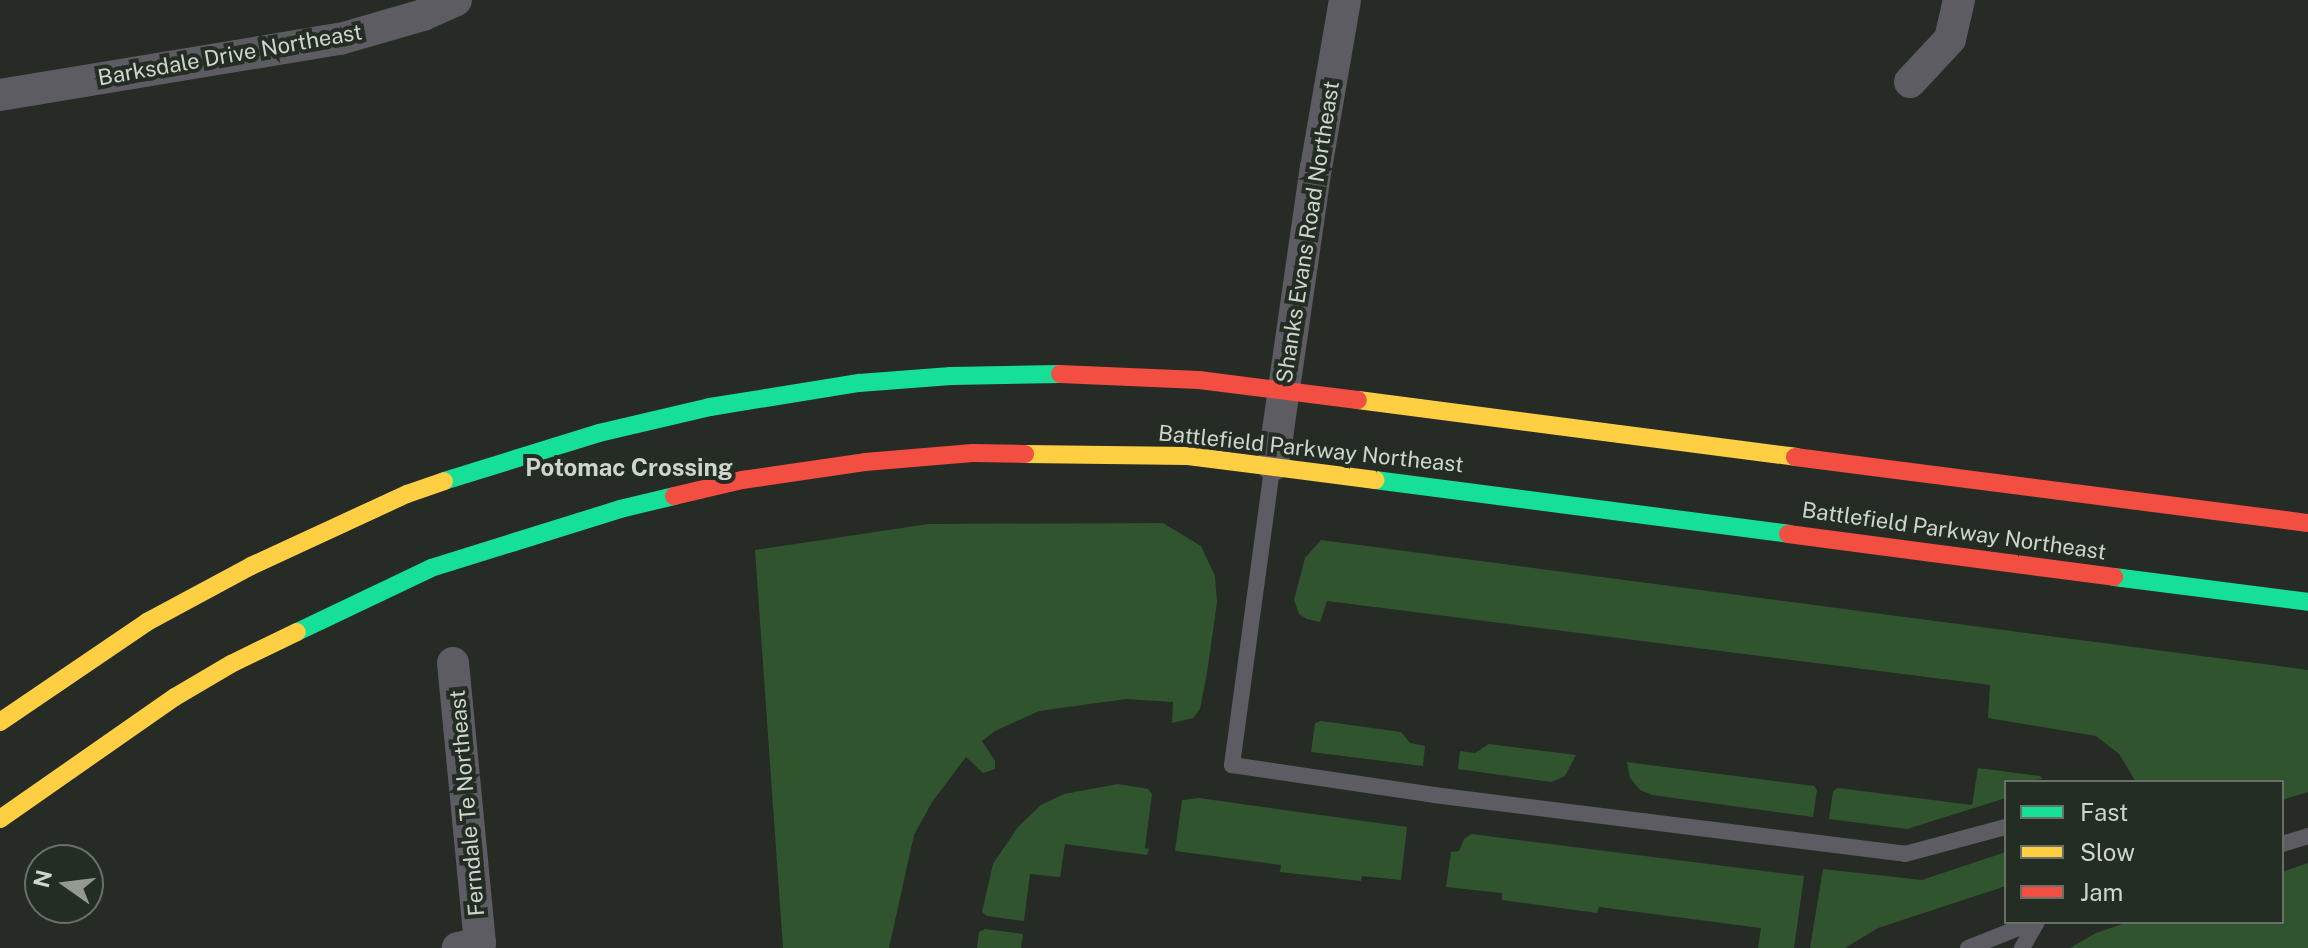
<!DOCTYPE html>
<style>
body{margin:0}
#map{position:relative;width:2308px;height:948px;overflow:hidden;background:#262b25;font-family:"Public Sans",sans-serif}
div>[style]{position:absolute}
.green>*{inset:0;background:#30542d}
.lane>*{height:16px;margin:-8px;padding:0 8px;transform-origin:8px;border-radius:8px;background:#5e5c63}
.street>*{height:32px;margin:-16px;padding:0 16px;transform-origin:16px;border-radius:16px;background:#5e5c63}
.fast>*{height:18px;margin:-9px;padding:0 9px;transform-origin:9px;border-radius:9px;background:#16e098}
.slow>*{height:18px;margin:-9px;padding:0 9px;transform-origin:9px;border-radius:9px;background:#ffcf43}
.jam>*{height:18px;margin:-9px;padding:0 9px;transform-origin:9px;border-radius:9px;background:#f24e42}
span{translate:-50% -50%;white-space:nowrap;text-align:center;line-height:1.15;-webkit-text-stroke:8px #242d23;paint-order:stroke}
.street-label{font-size:22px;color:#cfd5ce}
.neighbourhood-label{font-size:24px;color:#cfd5ce;font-weight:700}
.legend{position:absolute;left:2004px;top:780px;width:280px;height:144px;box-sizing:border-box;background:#242d23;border:2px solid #687067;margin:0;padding:10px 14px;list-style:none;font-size:24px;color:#cfd5ce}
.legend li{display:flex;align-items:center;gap:16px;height:40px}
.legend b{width:40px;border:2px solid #687067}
.north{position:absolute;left:24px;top:844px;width:80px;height:80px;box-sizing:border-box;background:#242d23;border:2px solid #687067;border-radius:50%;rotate:284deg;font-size:22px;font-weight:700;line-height:32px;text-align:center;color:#cfd5ce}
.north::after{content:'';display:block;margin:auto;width:28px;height:36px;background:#949a93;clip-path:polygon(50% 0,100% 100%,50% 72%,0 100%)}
</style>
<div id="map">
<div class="green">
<i style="clip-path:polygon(1163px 523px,1201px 546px,1215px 576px,1217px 602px,1207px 673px,1200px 709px,1193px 718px,1172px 723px,1173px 702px,1126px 699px,1039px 711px,995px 731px,982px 741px,995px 761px,995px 769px,983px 773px,966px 757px,932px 802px,914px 835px,889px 948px,783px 948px,755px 550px,928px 524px)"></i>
<i style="clip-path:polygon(1321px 540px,2308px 670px,2308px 792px,2282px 800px,2282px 782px,2136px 782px,2119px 754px,2096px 736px,1988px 718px,1990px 685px,1327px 601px,1320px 622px,1307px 619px,1299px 614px,1294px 600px,1305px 558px)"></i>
<i style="clip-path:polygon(1321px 721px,1401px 732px,1410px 743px,1425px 746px,1423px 766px,1311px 752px,1315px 723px)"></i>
<i style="clip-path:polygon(1489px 744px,1576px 755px,1565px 776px,1552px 782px,1458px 769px,1460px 751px,1475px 753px)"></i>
<i style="clip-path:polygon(1627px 762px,1814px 786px,1817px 790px,1813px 817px,1652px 795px,1640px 790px,1630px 778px)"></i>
<i style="clip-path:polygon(1978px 768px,2040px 776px,2043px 779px,2006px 782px,2006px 798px,1907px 829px,1829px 819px,1833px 791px,1838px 788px,1972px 805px)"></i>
<i style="clip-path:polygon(1118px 784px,1148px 789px,1152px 794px,1145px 848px,1149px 849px,1147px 855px,1065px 844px,1060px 877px,1030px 874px,1024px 921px,987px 916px,982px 912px,993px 864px,1018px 827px,1041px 805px,1064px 794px)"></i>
<i style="clip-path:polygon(1199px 798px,1407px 827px,1401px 880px,1362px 876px,1361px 881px,1280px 872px,1281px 865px,1175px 851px,1182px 800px)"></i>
<i style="clip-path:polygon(1471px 834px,1804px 876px,1794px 948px,1758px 948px,1761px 928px,1599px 907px,1597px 913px,1502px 900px,1502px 893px,1446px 887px,1451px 852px,1459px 851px,1464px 839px)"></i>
<i style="clip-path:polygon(2006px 852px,2006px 886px,1878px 928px,1845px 948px,1810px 948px,1823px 869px,1922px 880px)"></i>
<i style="clip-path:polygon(2308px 863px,2308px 948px,2070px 948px,2096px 933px,2128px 922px,2282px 922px,2282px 872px)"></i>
<i style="clip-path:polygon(985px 929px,1023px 934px,1021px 948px,977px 948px,979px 932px)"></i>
</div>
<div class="lane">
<i style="left:1272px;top:469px;width:299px;rotate:97.7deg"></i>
<i style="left:1232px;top:765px;width:204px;rotate:8.4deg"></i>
<i style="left:1434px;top:795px;width:475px;rotate:7.1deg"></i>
<i style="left:1905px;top:854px;width:105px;rotate:-15deg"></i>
<i style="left:2282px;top:844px;width:27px;rotate:-17deg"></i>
<i style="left:1968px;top:948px;width:71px;rotate:-21.5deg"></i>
<i style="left:2022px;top:948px;width:30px;rotate:-60deg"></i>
</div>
<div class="street">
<i style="left:1910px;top:82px;width:59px;rotate:-47.1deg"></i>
<i style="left:1950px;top:39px;width:40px;rotate:-77deg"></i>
<i style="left:0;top:95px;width:345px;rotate:-9.4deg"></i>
<i style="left:340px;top:39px;width:86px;rotate:-16.1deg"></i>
<i style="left:423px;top:15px;width:36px;rotate:-24deg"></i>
<i style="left:1273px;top:465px;width:300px;rotate:-81.8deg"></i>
<i style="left:1316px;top:168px;width:170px;rotate:-80.2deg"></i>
<i style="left:453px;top:663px;width:281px;rotate:84.5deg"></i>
<i style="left:480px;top:943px;width:23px;rotate:167deg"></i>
</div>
<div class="fast">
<i style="left:1375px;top:480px;width:417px;rotate:7.4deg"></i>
<i style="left:444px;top:481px;width:162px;rotate:-17.2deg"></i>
<i style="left:599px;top:433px;width:114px;rotate:-13.2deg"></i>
<i style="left:710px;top:407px;width:151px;rotate:-9.2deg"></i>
<i style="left:859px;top:383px;width:92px;rotate:-4.4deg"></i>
<i style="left:951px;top:376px;width:109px;rotate:-1.1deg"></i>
<i style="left:2114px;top:577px;width:196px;rotate:7.3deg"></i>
<i style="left:297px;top:632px;width:148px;rotate:-25.5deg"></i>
<i style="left:431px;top:568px;width:198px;rotate:-17.3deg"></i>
<i style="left:620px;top:509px;width:56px;rotate:-13.5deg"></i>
</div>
<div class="slow">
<i style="left:1358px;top:400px;width:441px;rotate:7.4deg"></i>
<i style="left:1025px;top:454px;width:163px;rotate:0.7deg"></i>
<i style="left:1188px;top:456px;width:189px;rotate:7.3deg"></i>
<i style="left:0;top:722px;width:178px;rotate:-34.2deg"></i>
<i style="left:147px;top:622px;width:118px;rotate:-28.3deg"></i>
<i style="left:251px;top:566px;width:172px;rotate:-24.8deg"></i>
<i style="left:407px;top:494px;width:39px;rotate:-19deg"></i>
<i style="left:0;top:819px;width:213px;rotate:-34.9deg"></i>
<i style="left:175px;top:697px;width:65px;rotate:-30.5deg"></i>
<i style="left:231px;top:664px;width:73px;rotate:-25.9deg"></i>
</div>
<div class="jam">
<i style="left:1060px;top:374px;width:139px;rotate:2.5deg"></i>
<i style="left:1199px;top:380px;width:160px;rotate:7.2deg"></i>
<i style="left:1795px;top:457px;width:517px;rotate:7.33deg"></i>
<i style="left:674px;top:496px;width:70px;rotate:-13.2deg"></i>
<i style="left:742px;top:480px;width:124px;rotate:-8.3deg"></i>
<i style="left:865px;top:462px;width:108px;rotate:-4.8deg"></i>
<i style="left:973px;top:453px;width:52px;rotate:1.1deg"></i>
<i style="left:1788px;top:534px;width:329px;rotate:7.5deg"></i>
</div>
<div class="street-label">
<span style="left:230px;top:55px;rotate:-10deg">Barksdale Drive Northeast</span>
<span style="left:1308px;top:232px;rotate:-81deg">Shanks Evans Road Northeast</span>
<span style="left:1311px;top:449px;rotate:6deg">Battlefield Parkway Northeast</span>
<span style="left:1954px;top:531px;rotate:8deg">Battlefield Parkway Northeast</span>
<span style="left:467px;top:803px;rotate:-95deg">Ferndale Te Northeast</span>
</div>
<div class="neighbourhood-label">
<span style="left:629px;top:468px">Potomac Crossing</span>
</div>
<ul class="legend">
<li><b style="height:10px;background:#16e098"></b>Fast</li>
<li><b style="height:10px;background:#ffcf43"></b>Slow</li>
<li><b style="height:10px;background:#f24e42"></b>Jam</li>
</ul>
<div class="north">N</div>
</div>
